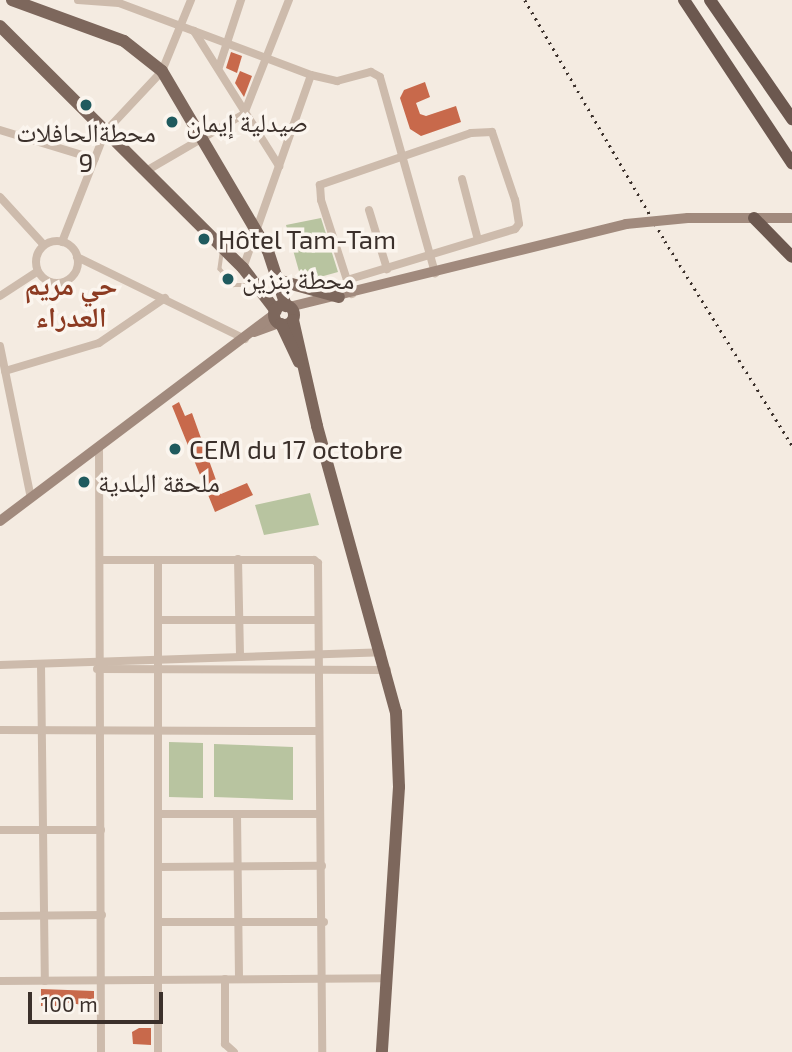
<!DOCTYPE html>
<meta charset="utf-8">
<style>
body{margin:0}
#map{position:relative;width:792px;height:1052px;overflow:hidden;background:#f4ebe1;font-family:"Exo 2","Noto Naskh Arabic",sans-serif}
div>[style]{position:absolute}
.green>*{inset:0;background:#b8c4a0}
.building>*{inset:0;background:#c8694b}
.service>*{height:3.5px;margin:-1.75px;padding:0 1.75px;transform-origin:1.75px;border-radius:1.75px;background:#cdbbac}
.minor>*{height:8px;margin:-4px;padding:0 4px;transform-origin:4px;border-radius:4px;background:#cdbbac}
.minor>.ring{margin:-4px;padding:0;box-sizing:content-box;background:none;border:8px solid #cdbbac;border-radius:50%}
.secondary>*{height:10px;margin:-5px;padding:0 5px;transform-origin:5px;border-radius:5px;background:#a18a7d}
.primary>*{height:12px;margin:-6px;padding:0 6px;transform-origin:6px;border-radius:6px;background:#7d675c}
.primary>.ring{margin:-6px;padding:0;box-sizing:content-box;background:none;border:12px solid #7d675c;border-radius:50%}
.trunk>*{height:12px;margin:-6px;padding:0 6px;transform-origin:6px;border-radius:6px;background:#6c584f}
.rail>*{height:2.5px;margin-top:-1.25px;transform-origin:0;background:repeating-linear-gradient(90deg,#3b302b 0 2px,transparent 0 7px)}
.secondary-bridge>*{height:10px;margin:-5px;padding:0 5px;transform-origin:5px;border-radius:5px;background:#a18a7d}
.dots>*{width:19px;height:19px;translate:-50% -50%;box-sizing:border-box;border:4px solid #fbf5ee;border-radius:50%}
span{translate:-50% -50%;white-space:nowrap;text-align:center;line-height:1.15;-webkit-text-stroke:7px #fbf5ee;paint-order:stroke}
.poi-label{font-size:26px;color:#3b302b}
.left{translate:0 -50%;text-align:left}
.neighbourhood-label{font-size:28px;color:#8c3b22;font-weight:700}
.scale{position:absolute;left:28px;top:992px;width:135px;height:32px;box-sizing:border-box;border:4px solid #3b302b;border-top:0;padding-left:9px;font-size:21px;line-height:24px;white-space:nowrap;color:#3b302b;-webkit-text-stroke:5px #fbf5ee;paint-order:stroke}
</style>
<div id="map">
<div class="green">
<i style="clip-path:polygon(321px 218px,338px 272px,302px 282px,286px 225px)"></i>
<i style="clip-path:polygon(310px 493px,319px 525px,264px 535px,255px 505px)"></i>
<i style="clip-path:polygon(169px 742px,203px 743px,203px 798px,169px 797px)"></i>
<i style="clip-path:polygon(214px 744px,293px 747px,293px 800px,214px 797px)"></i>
</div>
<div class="building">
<i style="clip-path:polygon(231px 52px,242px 56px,237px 73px,226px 68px)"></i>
<i style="clip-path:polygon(240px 71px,252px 76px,244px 97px,235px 83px)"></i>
<i style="clip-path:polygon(425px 82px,430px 97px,416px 103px,420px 114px,426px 116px,456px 106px,461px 122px,421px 136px,410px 129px,400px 98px,404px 90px)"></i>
<i style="clip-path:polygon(179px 402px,185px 416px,192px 413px,221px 494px,247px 483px,253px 495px,215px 512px,172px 406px)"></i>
<i style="clip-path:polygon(41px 989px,94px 991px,94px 1007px,59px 1001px,59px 1006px,41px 1006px)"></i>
<i style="clip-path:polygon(139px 1028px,151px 1028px,151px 1045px,133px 1044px,132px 1032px)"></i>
</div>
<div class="service">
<i style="left:222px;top:254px;width:15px;rotate:98deg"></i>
<i style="left:220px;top:269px;width:21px;rotate:49deg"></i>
<i style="left:234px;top:285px;width:18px"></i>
</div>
<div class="minor">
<i style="left:78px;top:0;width:41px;rotate:4.2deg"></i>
<i style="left:119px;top:3px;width:80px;rotate:20.5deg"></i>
<i style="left:194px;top:31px;width:160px;rotate:57.8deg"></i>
<i style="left:194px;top:31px;width:125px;rotate:20.6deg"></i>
<i style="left:311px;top:75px;width:205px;rotate:109.4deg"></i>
<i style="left:219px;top:67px;width:71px;rotate:-71.8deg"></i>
<i style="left:311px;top:75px;width:27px;rotate:13deg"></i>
<i style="left:337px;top:81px;width:35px;rotate:-15deg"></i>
<i style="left:371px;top:72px;width:10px;rotate:29deg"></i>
<i style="left:380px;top:77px;width:204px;rotate:74.3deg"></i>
<i style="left:0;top:130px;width:99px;rotate:17deg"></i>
<i style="left:146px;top:171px;width:113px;rotate:-30.2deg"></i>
<i style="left:244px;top:114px;width:123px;rotate:-68.5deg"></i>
<i style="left:462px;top:179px;width:63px;rotate:75.3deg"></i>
<i style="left:0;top:197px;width:65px;rotate:47.5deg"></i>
<i style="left:369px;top:210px;width:62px;rotate:73deg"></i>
<i class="ring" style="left:36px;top:241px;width:34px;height:34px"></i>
<i style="left:62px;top:242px;width:118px;rotate:-68.6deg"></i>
<i style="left:105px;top:132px;width:83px;rotate:-46.9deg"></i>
<i style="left:162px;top:71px;width:77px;rotate:-67.8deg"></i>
<i style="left:77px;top:257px;width:187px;rotate:26deg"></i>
<i style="left:347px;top:280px;width:176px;rotate:-16.9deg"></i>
<i style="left:515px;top:229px;width:6px;rotate:-51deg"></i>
<i style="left:519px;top:224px;width:24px;rotate:-99deg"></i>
<i style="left:515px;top:200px;width:72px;rotate:-108.7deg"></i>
<i style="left:492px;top:132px;width:21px;rotate:177deg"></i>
<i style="left:471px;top:133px;width:160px;rotate:161deg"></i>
<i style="left:320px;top:185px;width:15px;rotate:86deg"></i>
<i style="left:321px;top:200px;width:84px;rotate:72deg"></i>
<i style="left:347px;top:280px;width:15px;rotate:70deg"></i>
<i style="left:0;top:296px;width:45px;rotate:-33.3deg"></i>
<i style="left:0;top:346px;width:155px;rotate:78.5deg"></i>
<i style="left:5px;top:371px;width:98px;rotate:-16.6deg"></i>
<i style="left:99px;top:343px;width:80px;rotate:-34.3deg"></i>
<i style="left:99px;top:447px;width:605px;rotate:89.81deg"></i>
<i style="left:238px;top:559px;width:98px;rotate:88.8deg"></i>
<i style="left:101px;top:560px;width:213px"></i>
<i style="left:314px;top:560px;width:5px;rotate:37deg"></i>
<i style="left:318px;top:563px;width:489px;rotate:89.5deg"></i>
<i style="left:160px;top:620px;width:158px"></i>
<i style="left:0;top:665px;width:382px;rotate:-1.9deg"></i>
<i style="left:41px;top:665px;width:316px;rotate:89.3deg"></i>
<i style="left:97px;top:669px;width:290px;rotate:0.2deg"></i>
<i style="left:0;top:730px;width:318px;rotate:0.2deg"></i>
<i style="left:158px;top:814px;width:162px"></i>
<i style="left:237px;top:814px;width:164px;rotate:89.3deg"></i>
<i style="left:0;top:830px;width:101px"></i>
<i style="left:160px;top:867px;width:162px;rotate:-0.4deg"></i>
<i style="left:0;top:916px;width:102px;rotate:-0.6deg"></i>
<i style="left:160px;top:922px;width:164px"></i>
<i style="left:225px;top:979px;width:65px;rotate:90deg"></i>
<i style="left:225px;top:1044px;width:12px;rotate:42deg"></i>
<i style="left:0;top:981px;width:386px;rotate:-0.4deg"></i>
<i style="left:158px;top:1052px;width:492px;rotate:-90deg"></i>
</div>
<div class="secondary">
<i style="left:688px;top:218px;width:104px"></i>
<i style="left:289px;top:307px;width:347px;rotate:-13.8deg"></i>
<i style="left:254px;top:332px;width:27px;rotate:-20deg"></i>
<i style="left:0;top:521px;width:344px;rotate:-37deg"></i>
</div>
<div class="primary">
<i style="left:12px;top:0;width:119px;rotate:20.1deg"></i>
<i style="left:124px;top:41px;width:48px;rotate:38.3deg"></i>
<i style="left:162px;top:71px;width:209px;rotate:59.5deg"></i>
<i style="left:268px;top:251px;width:58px;rotate:71.9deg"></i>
<i style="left:0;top:26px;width:343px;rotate:44.9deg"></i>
<i style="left:243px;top:268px;width:54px;rotate:52.5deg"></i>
<i style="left:281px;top:281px;width:60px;rotate:15.4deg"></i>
<i class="ring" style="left:274px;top:305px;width:8px;height:8px"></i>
<i style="left:293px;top:320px;width:109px;rotate:77.2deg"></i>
<i style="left:317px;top:426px;width:297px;rotate:74.6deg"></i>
<i style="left:396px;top:712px;width:75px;rotate:87.7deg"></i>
<i style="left:399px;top:787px;width:266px;rotate:93.7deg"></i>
<i style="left:281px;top:324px;width:42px;rotate:64.7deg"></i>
</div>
<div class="trunk">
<i style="left:684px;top:0;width:196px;rotate:56.5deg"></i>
<i style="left:710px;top:0;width:145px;rotate:55.4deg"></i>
<i style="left:754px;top:218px;width:54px;rotate:45.7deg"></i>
</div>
<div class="rail">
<i style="left:525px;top:0;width:279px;rotate:59.8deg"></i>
<i style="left:665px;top:241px;width:240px;rotate:58.1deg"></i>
</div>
<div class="secondary-bridge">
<i style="left:626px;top:224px;width:62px;rotate:-5.5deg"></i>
</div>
<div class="dots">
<i style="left:86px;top:105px;background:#1f5a5e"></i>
<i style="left:172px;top:122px;background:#1f5a5e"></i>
<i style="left:204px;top:239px;background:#1f5a5e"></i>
<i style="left:228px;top:279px;background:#1f5a5e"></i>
<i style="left:175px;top:449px;background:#1f5a5e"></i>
<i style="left:84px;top:482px;background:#1f5a5e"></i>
</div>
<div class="poi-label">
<span class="left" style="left:186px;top:122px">صيدلية إيمان</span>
<span style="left:86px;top:147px">محطةالحافلات<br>9</span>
<span class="left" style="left:218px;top:239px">Hôtel Tam-Tam</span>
<span class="left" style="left:242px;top:279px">محطة بنزين</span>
<span class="left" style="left:189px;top:449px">CEM du 17 octobre</span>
<span class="left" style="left:98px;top:482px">ملحقة البلدية</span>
</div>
<div class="neighbourhood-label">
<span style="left:71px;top:300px">حي مريم<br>العدراء</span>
</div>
<div class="scale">100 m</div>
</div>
